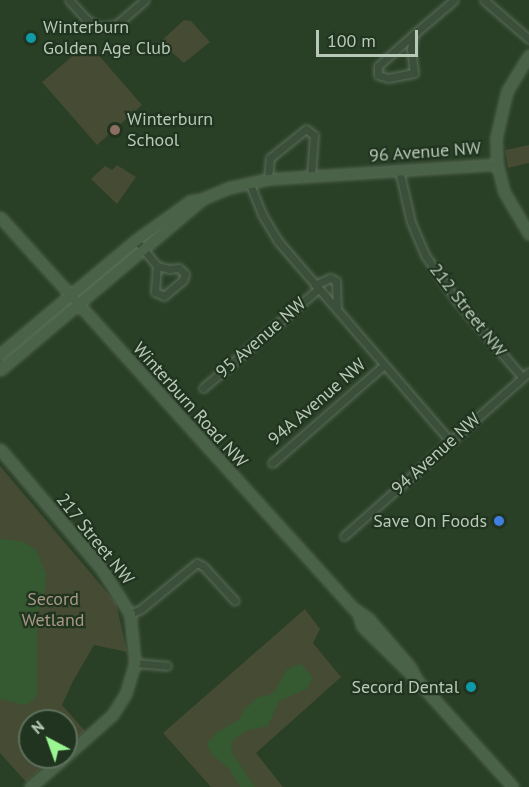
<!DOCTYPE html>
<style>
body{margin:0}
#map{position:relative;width:529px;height:787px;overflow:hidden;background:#293f26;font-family:"PT Sans",sans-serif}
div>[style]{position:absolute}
.green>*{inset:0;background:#464b33}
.water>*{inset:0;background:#355930}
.roads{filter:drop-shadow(0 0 2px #5a6d58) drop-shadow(0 0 2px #5a6d58)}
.street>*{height:7px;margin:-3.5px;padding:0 3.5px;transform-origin:3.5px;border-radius:3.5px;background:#3c4f3a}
.secondary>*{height:9px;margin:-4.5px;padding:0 4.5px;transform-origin:4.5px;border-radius:4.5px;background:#4a6248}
.dots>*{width:16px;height:16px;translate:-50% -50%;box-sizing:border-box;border:3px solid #21341f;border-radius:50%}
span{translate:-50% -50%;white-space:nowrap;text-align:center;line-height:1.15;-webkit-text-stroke:4.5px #21341f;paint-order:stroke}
.poi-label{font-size:18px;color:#b8cab7}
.left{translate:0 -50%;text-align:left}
.right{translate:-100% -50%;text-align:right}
.street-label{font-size:18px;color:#b8cab7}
.park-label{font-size:18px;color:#a89885}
.north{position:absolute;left:18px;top:709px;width:60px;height:60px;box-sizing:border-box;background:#21341f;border:2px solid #5d705c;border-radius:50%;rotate:319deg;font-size:16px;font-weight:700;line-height:24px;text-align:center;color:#b8cab7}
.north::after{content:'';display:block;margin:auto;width:21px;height:27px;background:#99f491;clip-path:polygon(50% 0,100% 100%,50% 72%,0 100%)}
.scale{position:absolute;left:316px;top:30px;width:102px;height:27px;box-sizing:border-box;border:3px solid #b8cab7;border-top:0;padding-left:8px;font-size:18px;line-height:21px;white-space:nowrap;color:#b8cab7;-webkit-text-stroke:4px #21341f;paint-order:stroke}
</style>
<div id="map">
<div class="green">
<i style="clip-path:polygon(184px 20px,191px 21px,210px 42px,184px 63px,160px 42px)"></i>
<i style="clip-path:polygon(88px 43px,142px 105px,97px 145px,42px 82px)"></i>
<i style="clip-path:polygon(529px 145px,529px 163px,508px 168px,505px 150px)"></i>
<i style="clip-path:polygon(117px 165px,136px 177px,117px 204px,91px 179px,105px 166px,112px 170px)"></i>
<i style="clip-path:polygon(0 466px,116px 603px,127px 652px,94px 645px,73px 681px,62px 705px,85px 731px,66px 747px,66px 721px,30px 721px,30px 757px,55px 757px,26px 782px,0 753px)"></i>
<i style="clip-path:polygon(305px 609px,320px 629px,313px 643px,341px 677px,256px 753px,283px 787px,211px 787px,163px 733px)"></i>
</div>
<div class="water">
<i style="clip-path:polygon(0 539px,22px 541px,36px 550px,46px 574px,45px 590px,37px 618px,37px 693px,33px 701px,25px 705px,0 699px)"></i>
<i style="clip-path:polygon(301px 664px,313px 677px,307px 689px,279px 701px,268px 726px,248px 730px,233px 740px,231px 751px,255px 787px,240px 787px,229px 768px,211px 754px,207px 744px,216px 733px,240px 719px,244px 710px,257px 698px,274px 693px,287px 669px)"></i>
</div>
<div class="roads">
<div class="street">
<i style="left:69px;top:0;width:25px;rotate:48deg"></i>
<i style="left:86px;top:19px;width:15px;rotate:32deg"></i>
<i style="left:99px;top:27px;width:17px;rotate:-7deg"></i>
<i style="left:116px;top:25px;width:38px;rotate:-41deg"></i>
<i style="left:484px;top:0;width:60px;rotate:40.9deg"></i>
<i style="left:414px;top:34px;width:15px;rotate:101deg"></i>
<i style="left:411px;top:49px;width:24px;rotate:83deg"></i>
<i style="left:414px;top:73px;width:26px;rotate:169deg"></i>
<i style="left:388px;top:78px;width:10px;rotate:-163deg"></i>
<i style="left:378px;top:75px;width:9px;rotate:-90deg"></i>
<i style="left:378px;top:66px;width:48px;rotate:-41.6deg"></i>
<i style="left:414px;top:34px;width:52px;rotate:-40.4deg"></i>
<i style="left:399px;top:170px;width:53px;rotate:77deg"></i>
<i style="left:411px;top:222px;width:36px;rotate:67deg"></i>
<i style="left:425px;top:255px;width:56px;rotate:55.2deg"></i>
<i style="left:457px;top:301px;width:101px;rotate:49.4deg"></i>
<i style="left:268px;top:179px;width:21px;rotate:-85deg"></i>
<i style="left:270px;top:158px;width:46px;rotate:-38.9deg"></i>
<i style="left:306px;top:129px;width:10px;rotate:37deg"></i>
<i style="left:314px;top:135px;width:41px;rotate:94.2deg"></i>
<i style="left:249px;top:182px;width:37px;rotate:68deg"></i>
<i style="left:263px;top:216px;width:29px;rotate:59deg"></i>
<i style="left:278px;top:241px;width:265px;rotate:49.3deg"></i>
<i style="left:136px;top:240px;width:33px;rotate:51deg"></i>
<i style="left:157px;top:266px;width:12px;rotate:14deg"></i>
<i style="left:169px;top:269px;width:10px;rotate:-6deg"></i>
<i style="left:179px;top:268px;width:8px;rotate:45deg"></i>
<i style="left:185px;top:274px;width:6px;rotate:108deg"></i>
<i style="left:183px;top:280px;width:25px;rotate:140deg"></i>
<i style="left:164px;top:296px;width:10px;rotate:-156deg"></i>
<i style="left:155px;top:292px;width:26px;rotate:-86deg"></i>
<i style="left:315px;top:285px;width:17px;rotate:-25deg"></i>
<i style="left:330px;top:278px;width:7px;rotate:27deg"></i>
<i style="left:336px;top:281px;width:27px;rotate:88deg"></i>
<i style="left:203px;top:388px;width:152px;rotate:-40.7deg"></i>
<i style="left:272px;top:463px;width:149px;rotate:-41.2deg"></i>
<i style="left:344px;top:536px;width:247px;rotate:-41.6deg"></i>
<i style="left:130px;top:614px;width:12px;rotate:-24deg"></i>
<i style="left:141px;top:609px;width:72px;rotate:-39.4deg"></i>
<i style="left:197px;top:563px;width:7px;rotate:27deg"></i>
<i style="left:203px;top:566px;width:47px;rotate:47.6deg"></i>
<i style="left:135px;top:663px;width:32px;rotate:5deg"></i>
</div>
<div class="secondary">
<i style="left:529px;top:55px;width:42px;rotate:121.4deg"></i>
<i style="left:507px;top:91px;width:48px;rotate:103.2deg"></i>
<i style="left:496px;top:138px;width:26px;rotate:88deg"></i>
<i style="left:497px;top:164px;width:29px;rotate:76deg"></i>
<i style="left:504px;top:192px;width:49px;rotate:59.2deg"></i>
<i style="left:0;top:217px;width:527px;rotate:47.92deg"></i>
<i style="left:353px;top:608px;width:18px;rotate:34deg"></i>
<i style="left:368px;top:618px;width:65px;rotate:49.4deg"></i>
<i style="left:410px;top:667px;width:13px;rotate:63deg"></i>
<i style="left:0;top:354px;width:177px;rotate:-40deg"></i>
<i style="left:136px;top:240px;width:67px;rotate:-35.8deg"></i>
<i style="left:190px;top:201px;width:12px;rotate:-9deg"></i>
<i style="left:202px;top:199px;width:28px;rotate:-23deg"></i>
<i style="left:228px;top:188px;width:41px;rotate:-12.7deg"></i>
<i style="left:268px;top:179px;width:229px;rotate:-3.7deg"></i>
<i style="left:0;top:370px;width:265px;rotate:-40.2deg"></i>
<i style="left:0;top:449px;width:156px;rotate:49.7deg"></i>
<i style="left:101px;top:568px;width:54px;rotate:57.8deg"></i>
<i style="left:130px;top:614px;width:49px;rotate:84.2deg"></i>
<i style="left:135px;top:663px;width:31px;rotate:107deg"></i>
<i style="left:126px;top:693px;width:26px;rotate:122deg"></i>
<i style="left:112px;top:715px;width:62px;rotate:138.3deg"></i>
<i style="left:358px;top:613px;width:14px;rotate:73deg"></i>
<i style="left:362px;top:626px;width:76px;rotate:44.5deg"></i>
<i style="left:416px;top:679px;width:145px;rotate:48.1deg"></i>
<i style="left:30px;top:787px;width:46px;rotate:-40.6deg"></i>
</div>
</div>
<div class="dots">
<i style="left:31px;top:38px;background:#0f9aa8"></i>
<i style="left:115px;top:130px;background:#8d6e63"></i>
<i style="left:499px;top:521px;background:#3f7fe0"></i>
<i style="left:471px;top:687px;background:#0f9aa8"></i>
</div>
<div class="poi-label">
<span class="left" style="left:43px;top:38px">Winterburn<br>Golden Age Club</span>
<span class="left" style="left:127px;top:130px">Winterburn<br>School</span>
<span class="right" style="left:487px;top:521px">Save On Foods</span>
<span class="right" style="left:459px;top:687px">Secord Dental</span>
</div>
<div class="street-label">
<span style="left:425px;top:152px;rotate:-4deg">96 Avenue NW</span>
<span style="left:468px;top:310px;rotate:52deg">212 Street NW</span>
<span style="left:261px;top:338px;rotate:-41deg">95 Avenue NW</span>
<span style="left:317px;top:402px;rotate:-41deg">94A Avenue NW</span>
<span style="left:190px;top:405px;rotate:48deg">Winterburn Road NW</span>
<span style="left:436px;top:454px;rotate:-42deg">94 Avenue NW</span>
<span style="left:95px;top:539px;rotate:51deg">217 Street NW</span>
</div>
<div class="park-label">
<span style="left:53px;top:610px">Secord<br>Wetland</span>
</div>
<div class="north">N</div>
<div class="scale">100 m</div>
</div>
